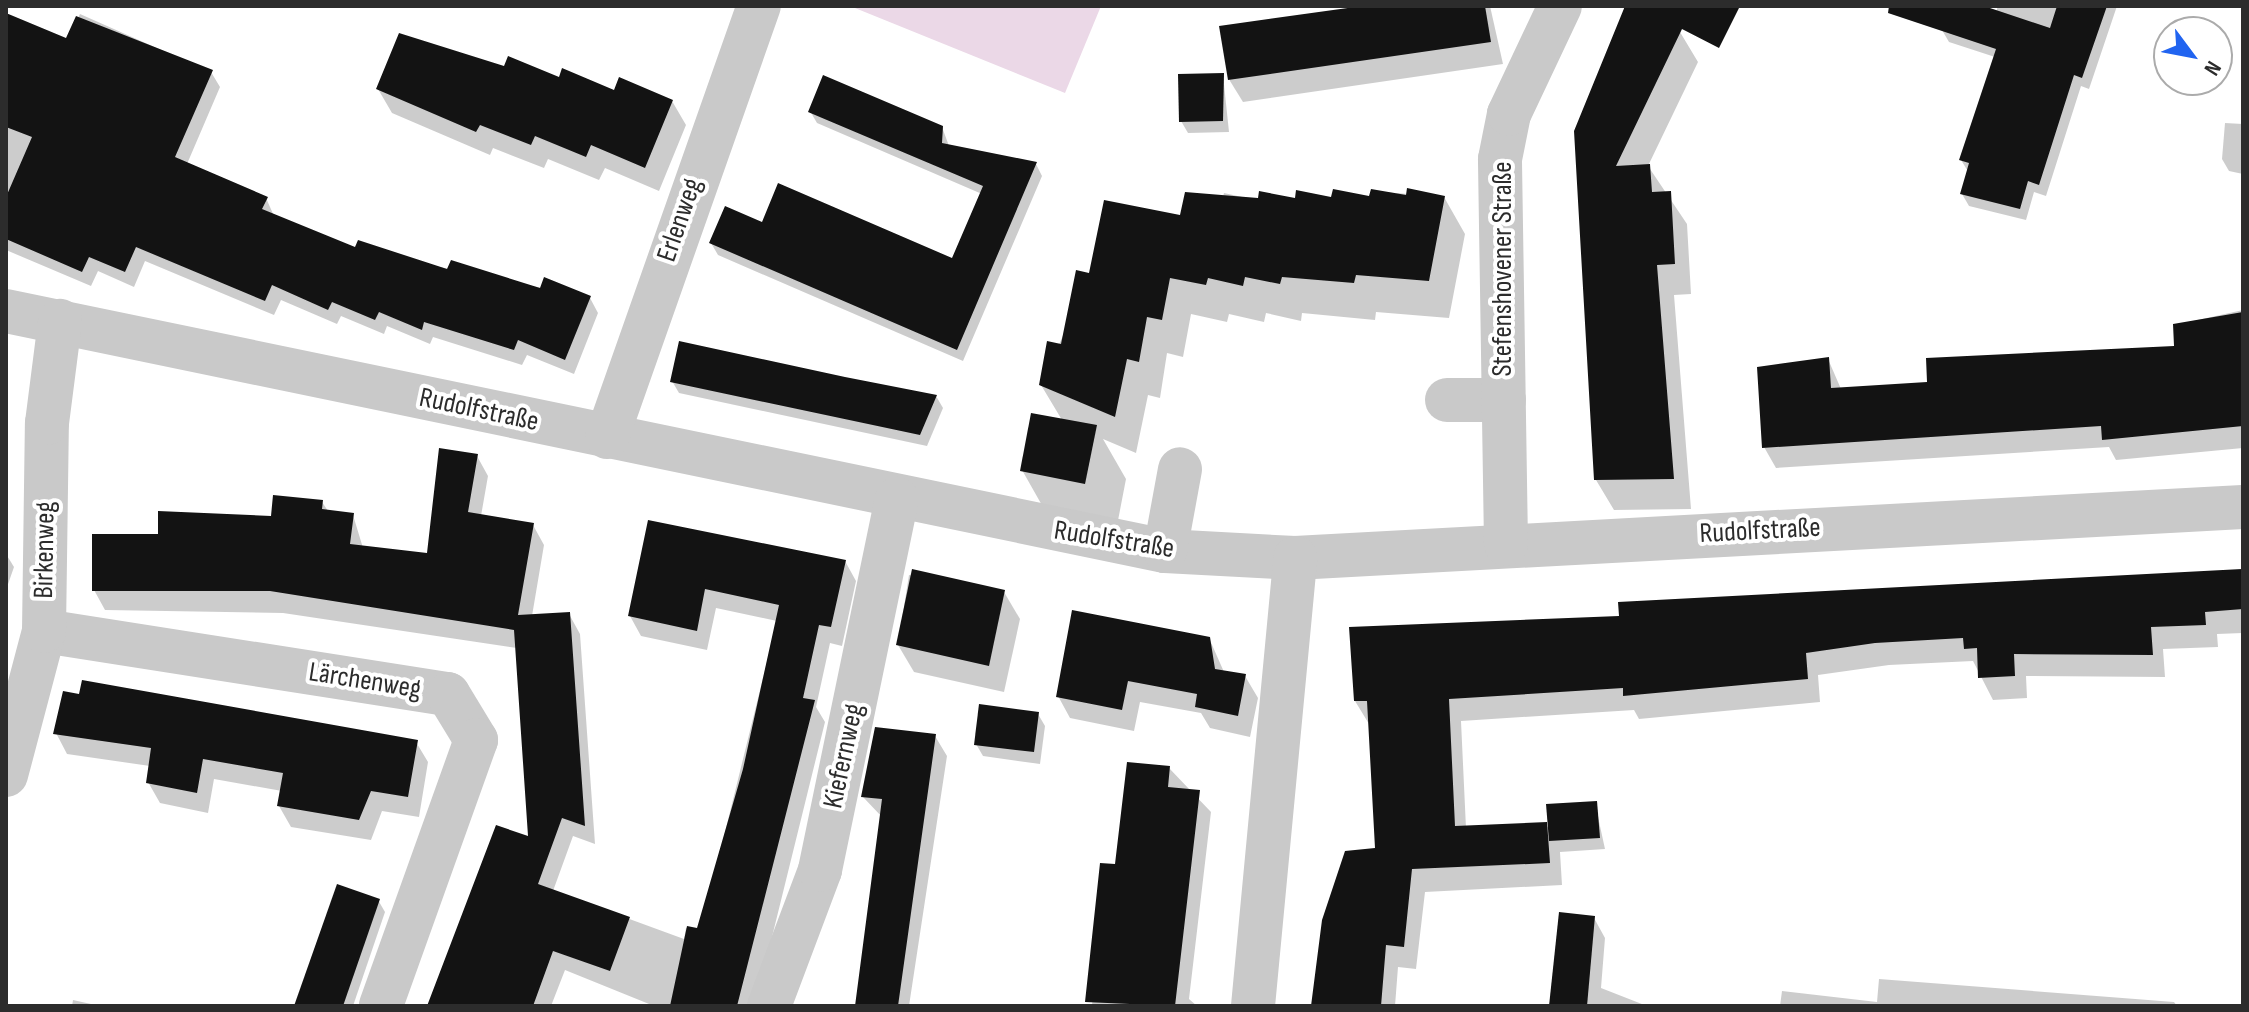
<!DOCTYPE html>
<meta charset="utf-8">
<style>
body{margin:0}
#map{position:relative;width:2249px;height:1012px;overflow:hidden;background:#fff;font-family:"Sofia Sans Condensed",sans-serif}
div>[style]{position:absolute}
.green>*{inset:0;background:#ebd8e7}
.shadow>*{inset:0;background:#0003}
.building>*{inset:0;background:#131313}
.minor>*{height:44px;margin:-22px;padding:0 22px;transform-origin:22px;border-radius:22px;background:#c9c9c9}
span{translate:-50% -50%;white-space:nowrap;text-align:center;line-height:1.15;-webkit-text-stroke:8px #fff;paint-order:stroke}
.street-label{font-size:28px;color:#2c2c2c}
.frame{position:absolute;inset:0;border:8px solid #2c2c2c;pointer-events:none}
.north{position:absolute;left:2153px;top:16px;width:80px;height:80px;box-sizing:border-box;background:#fff;border:2px solid #ababab;border-radius:50%;rotate:122deg;font-size:22px;font-weight:700;line-height:32px;text-align:center;color:#2c2c2c}
.north::after{content:'';display:block;margin:auto;width:28px;height:36px;background:#2164f0;clip-path:polygon(50% 0,100% 100%,50% 72%,0 100%)}
</style>
<div id="map">
<div class="green">
<i style="clip-path:polygon(850px 6px,1101px 6px,1065px 93px)"></i>
</div>
<div class="shadow">
<i style="clip-path:polygon(1377px 6px,1490px 6px,1503px 64px,1243px 102px,1230px 81px,1221px 28px)"></i>
<i style="clip-path:polygon(1627px 6px,1680px 32px,1698px 62px,1648px 166px,1687px 224px,1691px 294px,1674px 295px,1691px 509px,1614px 510px,1596px 480px,1576px 131px)"></i>
<i style="clip-path:polygon(1950px 6px,1996px 12px,1998px 6px,2117px 6px,2089px 89px,2081px 86px,2046px 196px,2034px 192px,2026px 220px,1969px 206px,1962px 194px,1969px 173px,1961px 160px,1995px 57px,1949px 42px,1942px 30px)"></i>
<i style="clip-path:polygon(80px 14px,211px 72px,220px 87px,187px 164px,266px 198px,274px 216px,357px 250px,590px 298px,598px 313px,574px 374px,527px 355px,522px 365px,433px 337px,430px 344px,387px 326px,384px 334px,341px 316px,337px 324px,281px 300px,274px 315px,145px 261px,134px 287px,98px 271px,91px 286px,6px 250px,6px 15px,67px 41px)"></i>
<i style="clip-path:polygon(1223px 75px,1229px 132px,1188px 133px,1181px 121px)"></i>
<i style="clip-path:polygon(561px 80px,672px 101px,686px 125px,659px 191px,605px 168px,599px 180px,548px 159px,544px 168px,493px 148px,490px 155px,392px 113px,378px 89px)"></i>
<i style="clip-path:polygon(810px 111px,942px 127px,949px 146px,1036px 164px,1042px 176px,963px 361px,718px 255px,711px 243px,763px 224px,953px 260px,982px 194px,817px 123px)"></i>
<i style="clip-path:polygon(2225px 123px,2243px 124px,2243px 174px,2229px 171px,2222px 159px)"></i>
<i style="clip-path:polygon(1372px 191px,1444px 197px,1465px 234px,1449px 318px,1376px 312px,1375px 320px,1302px 313px,1301px 321px,1266px 313px,1264px 322px,1229px 314px,1227px 322px,1191px 314px,1183px 357px,1167px 353px,1160px 398px,1148px 395px,1136px 453px,1103px 439px,1126px 479px,1115px 536px,1052px 523px,1022px 470px,1062px 420px,1041px 385px,1090px 275px,1181px 217px,1222px 201px,1224px 193px,1260px 201px,1370px 199px)"></i>
<i style="clip-path:polygon(2243px 310px,2243px 448px,2116px 460px,2109px 447px,1776px 468px,1764px 447px,1828px 359px,1841px 389px,1929px 383px,2177px 348px,2175px 325px)"></i>
<i style="clip-path:polygon(672px 381px,936px 396px,943px 408px,927px 446px,679px 393px)"></i>
<i style="clip-path:polygon(477px 456px,488px 476px,481px 516px,533px 525px,544px 545px,532px 616px,569px 614px,580px 634px,595px 844px,573px 836px,553px 891px,684px 939px,686px 928px,698px 931px,711px 889px,777px 621px,716px 608px,707px 650px,641px 636px,630px 616px,650px 522px,845px 561px,856px 581px,842px 646px,830px 643px,816px 707px,825px 722px,755px 1006px,654px 1006px,565px 970px,551px 1006px,427px 1006px,530px 839px,517px 648px,283px 613px,105px 610px,94px 590px,160px 536px,273px 518px,322px 502px,328px 511px,353px 515px,363px 548px,429px 555px)"></i>
<i style="clip-path:polygon(6px 554px,14px 567px,6px 590px)"></i>
<i style="clip-path:polygon(2241px 571px,2243px 633px,2217px 634px,2218px 647px,2163px 649px,2165px 677px,2026px 676px,2027px 698px,1993px 700px,1973px 661px,1889px 665px,1818px 675px,1820px 702px,1639px 719px,1634px 710px,1461px 721px,1466px 828px,1546px 824px,1550px 831px,1595px 803px,1605px 849px,1560px 852px,1562px 885px,1425px 892px,1416px 969px,1398px 967px,1395px 1006px,1315px 1006px,1377px 849px,1369px 724px,1355px 701px,1621px 618px)"></i>
<i style="clip-path:polygon(909px 575px,1004px 592px,1020px 619px,1004px 692px,914px 672px,898px 645px)"></i>
<i style="clip-path:polygon(1209px 638px,1224px 672px,1245px 676px,1258px 698px,1250px 737px,1210px 728px,1201px 713px,1140px 702px,1134px 731px,1070px 718px,1058px 696px)"></i>
<i style="clip-path:polygon(1038px 714px,1045px 726px,1040px 764px,983px 756px,976px 744px)"></i>
<i style="clip-path:polygon(56px 733px,416px 742px,428px 762px,419px 817px,382px 811px,371px 840px,291px 827px,279px 806px,282px 791px,214px 779px,208px 813px,160px 803px,148px 782px,150px 766px,67px 754px)"></i>
<i style="clip-path:polygon(935px 736px,947px 756px,909px 1006px,857px 1006px,882px 817px,863px 797px)"></i>
<i style="clip-path:polygon(1169px 768px,1211px 812px,1189px 999px,1197px 1006px,1092px 1006px,1102px 865px,1117px 866px)"></i>
<i style="clip-path:polygon(378px 900px,385px 912px,353px 1006px,340px 1006px)"></i>
<i style="clip-path:polygon(1594px 918px,1605px 938px,1601px 988px,1647px 1006px,1551px 1006px)"></i>
<i style="clip-path:polygon(1879px 979px,2174px 1002px,2177px 1006px,1780px 1006px,1782px 991px,1877px 1002px)"></i>
<i style="clip-path:polygon(73px 1000px,100px 1006px,72px 1006px)"></i>
</div>
<div class="building">
<i style="clip-path:polygon(1362px 6px,1485px 6px,1491px 42px,1228px 80px,1219px 26px)"></i>
<i style="clip-path:polygon(1625px 6px,1740px 6px,1719px 48px,1682px 29px,1616px 166px,1650px 164px,1652px 192px,1671px 191px,1675px 264px,1657px 265px,1674px 479px,1594px 480px,1574px 131px)"></i>
<i style="clip-path:polygon(1889px 6px,1984px 6px,2050px 28px,2057px 6px,2107px 6px,2082px 78px,2074px 75px,2039px 185px,2028px 181px,2020px 209px,1960px 194px,1969px 163px,1959px 160px,1996px 49px,1888px 13px)"></i>
<i style="clip-path:polygon(6px 13px,66px 38px,76px 16px,213px 70px,175px 157px,268px 197px,262px 209px,355px 247px,358px 240px,447px 269px,451px 260px,540px 288px,544px 277px,591px 296px,565px 360px,518px 340px,514px 350px,424px 322px,422px 330px,379px 312px,375px 320px,332px 302px,328px 310px,272px 285px,265px 301px,136px 247px,125px 272px,89px 257px,82px 272px,6px 239px,6px 197px,32px 137px,6px 127px)"></i>
<i style="clip-path:polygon(399px 33px,504px 66px,508px 56px,559px 77px,562px 68px,614px 90px,619px 77px,673px 100px,645px 168px,591px 145px,586px 157px,535px 136px,531px 145px,480px 125px,476px 132px,376px 89px)"></i>
<i style="clip-path:polygon(1224px 73px,1223px 121px,1179px 122px,1178px 74px)"></i>
<i style="clip-path:polygon(823px 75px,943px 126px,942px 143px,1037px 162px,957px 350px,709px 243px,725px 206px,762px 222px,778px 183px,952px 258px,983px 186px,808px 112px)"></i>
<i style="clip-path:polygon(1407px 188px,1445px 196px,1429px 281px,1356px 275px,1354px 283px,1282px 277px,1280px 284px,1245px 277px,1243px 286px,1208px 278px,1206px 285px,1170px 278px,1162px 320px,1147px 317px,1139px 362px,1127px 359px,1115px 417px,1039px 385px,1047px 341px,1061px 344px,1076px 270px,1089px 273px,1104px 200px,1180px 215px,1185px 192px,1258px 198px,1259px 191px,1295px 198px,1296px 190px,1331px 197px,1333px 189px,1369px 196px,1371px 189px,1406px 195px)"></i>
<i style="clip-path:polygon(2243px 312px,2243px 426px,2102px 440px,2101px 426px,1762px 448px,1757px 367px,1829px 357px,1831px 388px,1927px 382px,1926px 358px,2174px 346px,2173px 324px)"></i>
<i style="clip-path:polygon(679px 341px,845px 377px,937px 395px,920px 435px,670px 382px)"></i>
<i style="clip-path:polygon(1031px 413px,1097px 425px,1085px 484px,1020px 471px)"></i>
<i style="clip-path:polygon(439px 448px,478px 454px,468px 512px,534px 523px,518px 615px,570px 612px,585px 826px,562px 818px,538px 884px,630px 917px,610px 971px,553px 951px,533px 1006px,427px 1006px,496px 825px,528px 836px,514px 630px,270px 591px,92px 591px,92px 534px,158px 534px,158px 511px,271px 516px,273px 495px,323px 500px,322px 509px,354px 513px,350px 544px,427px 553px)"></i>
<i style="clip-path:polygon(648px 520px,846px 560px,831px 627px,819px 625px,803px 698px,815px 700px,737px 1006px,670px 1006px,687px 926px,697px 928px,743px 769px,779px 605px,705px 589px,697px 631px,628px 616px)"></i>
<i style="clip-path:polygon(912px 569px,1005px 590px,989px 666px,896px 645px)"></i>
<i style="clip-path:polygon(2242px 569px,2243px 609px,2205px 612px,2206px 625px,2151px 627px,2153px 655px,2014px 654px,2015px 676px,1978px 678px,1977px 648px,1964px 649px,1963px 638px,1875px 643px,1806px 653px,1808px 679px,1623px 696px,1623px 688px,1449px 699px,1455px 826px,1547px 822px,1550px 863px,1412px 869px,1404px 947px,1386px 945px,1381px 1006px,1311px 1006px,1322px 920px,1345px 851px,1375px 848px,1367px 701px,1354px 701px,1349px 627px,1619px 616px,1618px 602px)"></i>
<i style="clip-path:polygon(1072px 610px,1210px 637px,1215px 669px,1246px 674px,1238px 716px,1195px 707px,1197px 694px,1128px 681px,1122px 710px,1056px 697px)"></i>
<i style="clip-path:polygon(82px 680px,418px 740px,408px 797px,371px 791px,359px 820px,277px 806px,283px 773px,203px 759px,197px 793px,146px 783px,151px 748px,53px 734px,63px 691px,79px 694px)"></i>
<i style="clip-path:polygon(979px 704px,1039px 712px,1034px 752px,974px 745px)"></i>
<i style="clip-path:polygon(875px 727px,936px 734px,898px 1006px,855px 1006px,882px 799px,861px 797px)"></i>
<i style="clip-path:polygon(1127px 762px,1170px 766px,1168px 787px,1200px 790px,1175px 1006px,1085px 1002px,1100px 863px,1115px 864px)"></i>
<i style="clip-path:polygon(1597px 801px,1600px 838px,1549px 841px,1546px 804px)"></i>
<i style="clip-path:polygon(337px 884px,380px 899px,343px 1006px,294px 1006px)"></i>
<i style="clip-path:polygon(1559px 912px,1595px 916px,1587px 1006px,1549px 1006px)"></i>
</div>
<div class="minor">
<i style="left:6px;top:311px;width:1184px;rotate:11.7deg"></i>
<i style="left:1165px;top:551px;width:130px;rotate:3.1deg"></i>
<i style="left:1295px;top:558px;width:949px;rotate:-3.08deg"></i>
<i style="left:1447px;top:400px;width:57px"></i>
<i style="left:607px;top:437px;width:457px;rotate:-70.6deg"></i>
<i style="left:1506px;top:544px;width:385px;rotate:-90.9deg"></i>
<i style="left:1500px;top:159px;width:46px;rotate:-78.7deg"></i>
<i style="left:1509px;top:114px;width:119px;rotate:-64.7deg"></i>
<i style="left:1165px;top:551px;width:83px;rotate:-79.6deg"></i>
<i style="left:44px;top:631px;width:409px;rotate:8.9deg"></i>
<i style="left:448px;top:694px;width:54px;rotate:58.7deg"></i>
<i style="left:476px;top:740px;width:282px;rotate:109.7deg"></i>
<i style="left:6px;top:775px;width:149px;rotate:-75.2deg"></i>
<i style="left:44px;top:631px;width:208px;rotate:-89.2deg"></i>
<i style="left:47px;top:423px;width:103px;rotate:-82.7deg"></i>
<i style="left:769px;top:1006px;width:145px;rotate:-69.4deg"></i>
<i style="left:820px;top:870px;width:379px;rotate:-78.3deg"></i>
<i style="left:1253px;top:1006px;width:450px;rotate:-84.6deg"></i>
</div>
<div class="street-label">
<span style="left:680px;top:220px;rotate:-71deg">Erlenweg</span>
<span style="left:1503px;top:269px;rotate:-90deg">Stefenshovener Straße</span>
<span style="left:479px;top:410px;rotate:12deg">Rudolfstraße</span>
<span style="left:1760px;top:531px;rotate:-3deg">Rudolfstraße</span>
<span style="left:1114px;top:540px;rotate:9deg">Rudolfstraße</span>
<span style="left:45px;top:550px;rotate:-89deg">Birkenweg</span>
<span style="left:365px;top:681px;rotate:9deg">Lärchenweg</span>
<span style="left:844px;top:756px;rotate:-78deg">Kiefernweg</span>
</div>
<div class="frame"></div>
<div class="north">N</div>
</div>
